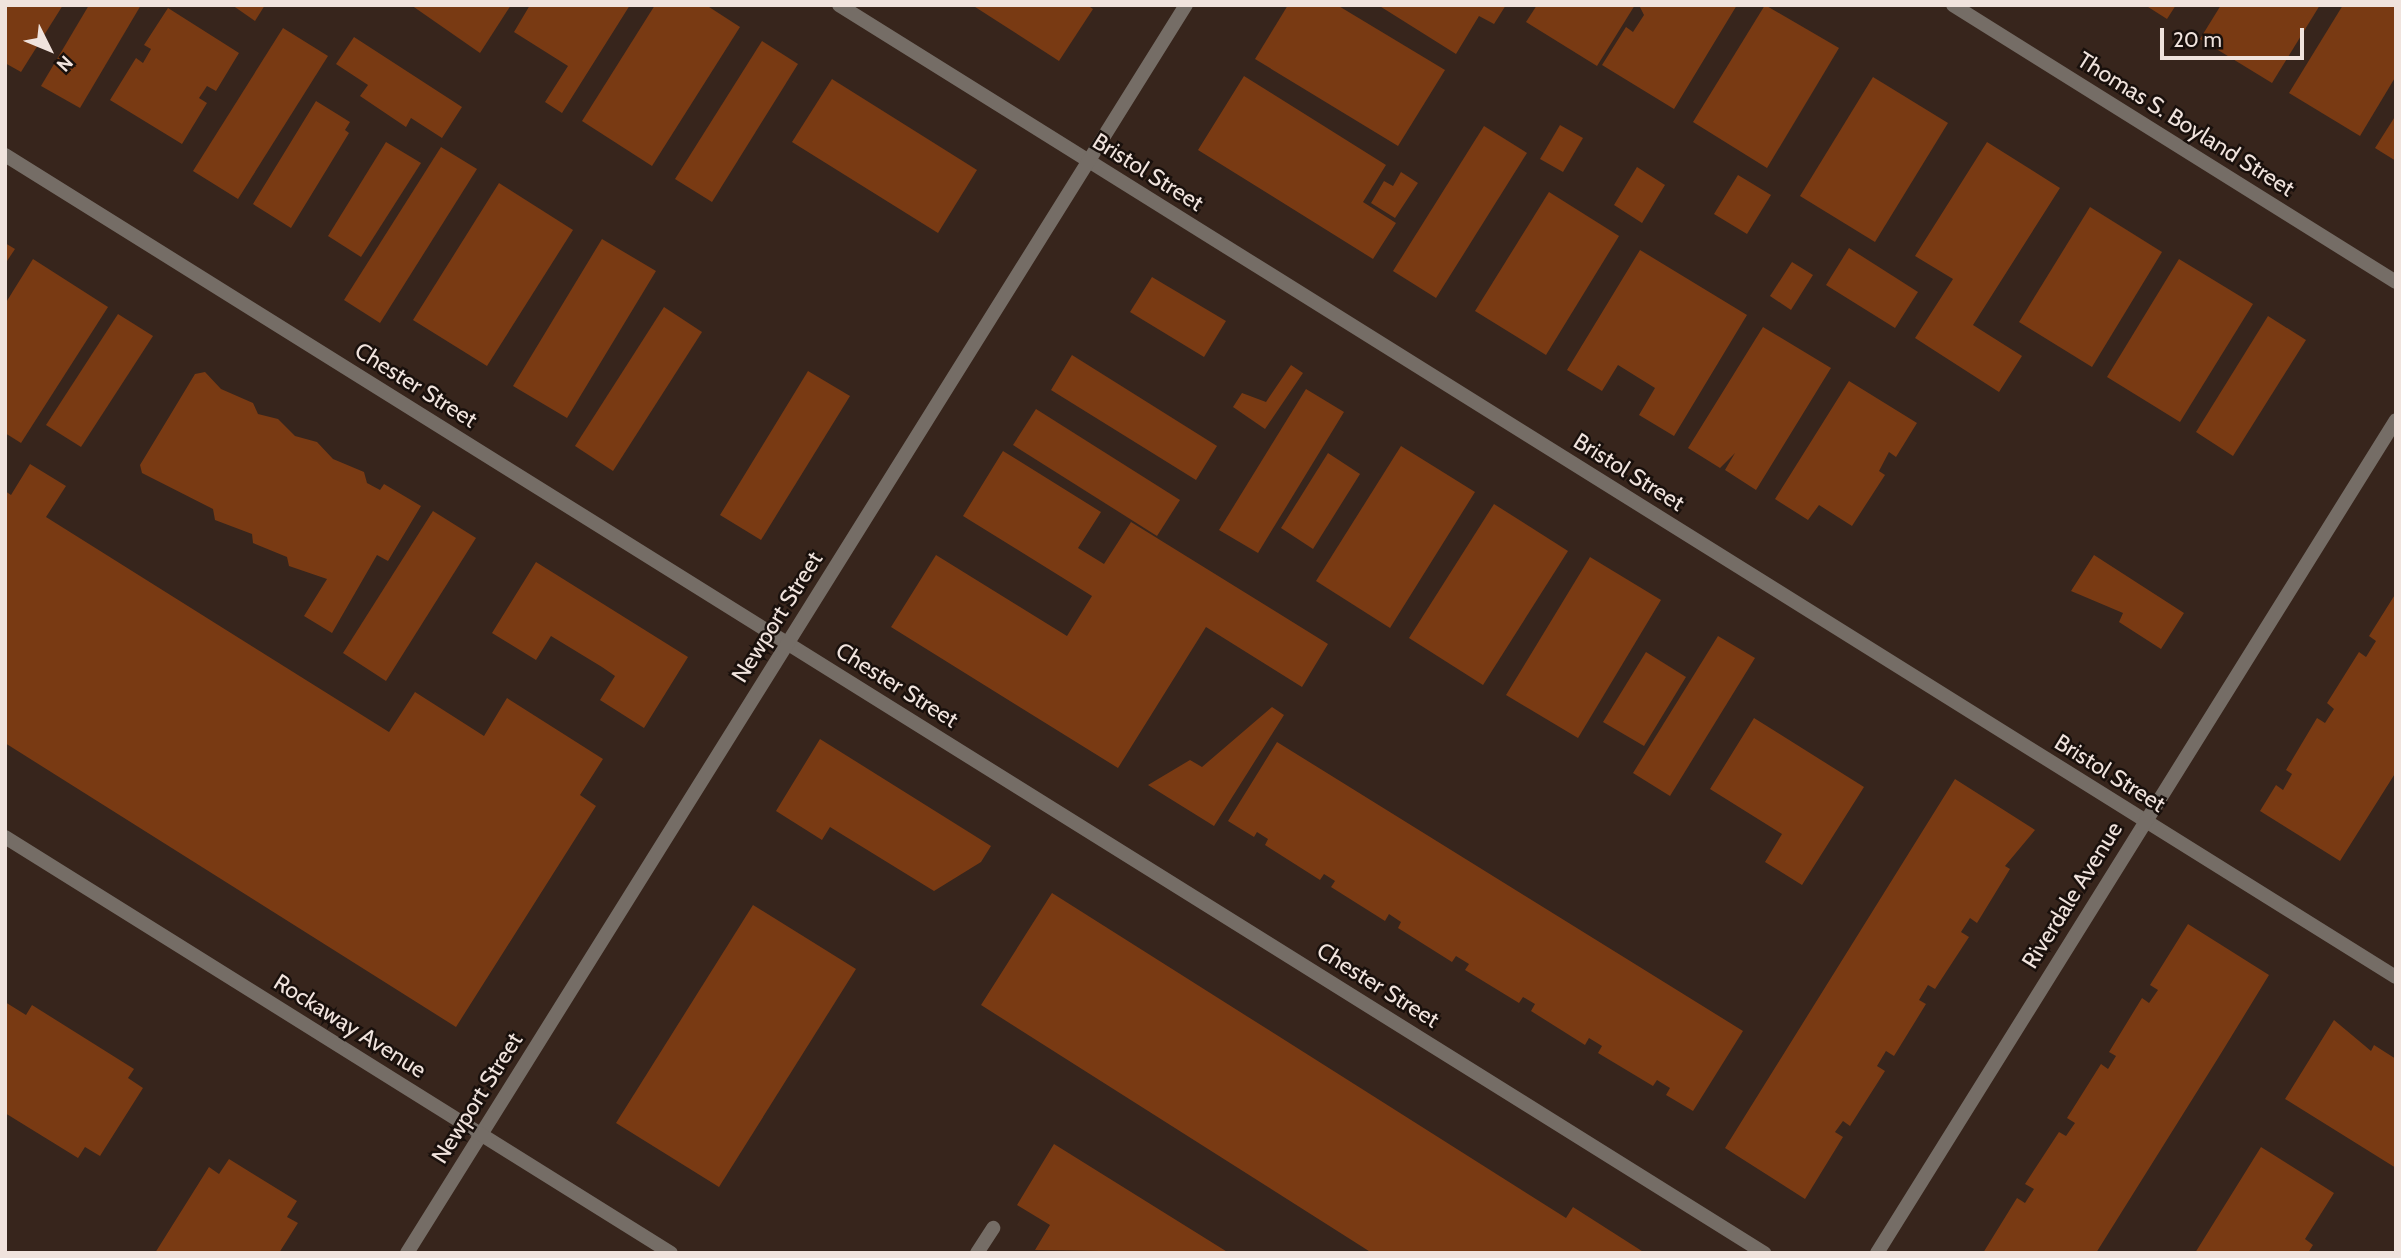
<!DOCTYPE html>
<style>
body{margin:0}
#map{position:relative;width:2401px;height:1258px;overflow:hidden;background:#37251c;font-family:Cabin,sans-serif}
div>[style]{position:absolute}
.building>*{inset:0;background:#793a13}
.service>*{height:14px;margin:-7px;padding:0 7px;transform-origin:7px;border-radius:7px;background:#756d66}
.minor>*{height:14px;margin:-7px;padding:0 7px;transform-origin:7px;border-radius:7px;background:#756d66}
.tertiary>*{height:14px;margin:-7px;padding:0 7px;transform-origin:7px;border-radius:7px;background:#756d66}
span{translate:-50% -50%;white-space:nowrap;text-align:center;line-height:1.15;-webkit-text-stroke:5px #19100c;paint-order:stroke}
.street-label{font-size:23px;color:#f0e3dd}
.frame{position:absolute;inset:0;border:7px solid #f0e3dd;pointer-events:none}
.north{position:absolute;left:14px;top:14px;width:70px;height:70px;-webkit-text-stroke:5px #19100c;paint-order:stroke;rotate:133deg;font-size:19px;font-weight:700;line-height:28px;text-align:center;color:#f0e3dd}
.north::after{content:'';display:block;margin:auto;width:24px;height:32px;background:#f0e3dd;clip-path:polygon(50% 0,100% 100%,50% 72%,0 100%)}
.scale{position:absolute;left:2160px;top:28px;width:144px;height:32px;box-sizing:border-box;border:4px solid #f0e3dd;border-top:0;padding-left:9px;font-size:21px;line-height:24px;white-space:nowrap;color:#f0e3dd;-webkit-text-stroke:5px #19100c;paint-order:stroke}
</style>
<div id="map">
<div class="building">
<i style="clip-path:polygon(5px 5px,63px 5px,21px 72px,5px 63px)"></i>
<i style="clip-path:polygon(89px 5px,141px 5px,80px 108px,41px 86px)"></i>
<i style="clip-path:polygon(232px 5px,265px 5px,255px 21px)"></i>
<i style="clip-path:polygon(411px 5px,511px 5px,480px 53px)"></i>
<i style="clip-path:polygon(530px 5px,630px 5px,562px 113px,545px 102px,568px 66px,514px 32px)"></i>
<i style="clip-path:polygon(655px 5px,706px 5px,740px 27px,652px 166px,582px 121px)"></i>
<i style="clip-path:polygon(972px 5px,1087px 5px,1093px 9px,1059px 61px)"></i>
<i style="clip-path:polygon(1288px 5px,1337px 5px,1445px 70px,1398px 146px,1255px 59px)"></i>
<i style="clip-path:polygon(1378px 5px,1506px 5px,1494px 24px,1479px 16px,1456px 54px)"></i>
<i style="clip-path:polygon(1537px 5px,1635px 5px,1597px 66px,1526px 22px)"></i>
<i style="clip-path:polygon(1639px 5px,1737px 5px,1674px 109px,1602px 65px,1626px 27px,1633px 32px,1644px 15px)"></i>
<i style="clip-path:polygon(1765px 5px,1839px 48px,1767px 168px,1693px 122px)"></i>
<i style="clip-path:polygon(2145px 5px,2176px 5px,2167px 19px)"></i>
<i style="clip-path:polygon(2221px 5px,2320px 5px,2272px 83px,2200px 39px)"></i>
<i style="clip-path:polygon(2343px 5px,2396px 5px,2396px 76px,2360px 136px,2289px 93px)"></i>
<i style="clip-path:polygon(168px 8px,239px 53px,216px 91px,207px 86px,199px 98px,207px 103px,182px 144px,110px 100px,136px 58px,143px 63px,151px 49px,144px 45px)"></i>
<i style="clip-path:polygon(283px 28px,328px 56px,238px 199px,193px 171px)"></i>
<i style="clip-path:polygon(354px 37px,462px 107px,442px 138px,411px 118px,406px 127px,360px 96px,368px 85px,336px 64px)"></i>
<i style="clip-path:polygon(762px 41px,798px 64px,712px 202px,675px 179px)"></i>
<i style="clip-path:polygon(1244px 76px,1386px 165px,1363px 202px,1396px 223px,1373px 259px,1198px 150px)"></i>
<i style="clip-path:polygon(1873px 77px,1948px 123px,1875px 242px,1800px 196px)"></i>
<i style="clip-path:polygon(832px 79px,977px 170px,938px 233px,792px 142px)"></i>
<i style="clip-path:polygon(316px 101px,350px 122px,345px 130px,349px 133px,291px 228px,253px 204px)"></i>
<i style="clip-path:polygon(2396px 115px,2396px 161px,2375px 148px)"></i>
<i style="clip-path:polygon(1560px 125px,1583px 138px,1563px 172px,1540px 159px)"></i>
<i style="clip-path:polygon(1484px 126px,1527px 153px,1436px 298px,1393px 271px)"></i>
<i style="clip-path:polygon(386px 142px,421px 163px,361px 257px,328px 236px)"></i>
<i style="clip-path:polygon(1987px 142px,2060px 188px,1973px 325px,2022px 356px,1999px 392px,1915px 338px,1953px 279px,1915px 256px)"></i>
<i style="clip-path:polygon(441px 147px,477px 169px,380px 323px,344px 300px)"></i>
<i style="clip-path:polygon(1637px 167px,1665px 185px,1642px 223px,1614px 205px)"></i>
<i style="clip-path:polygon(1401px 172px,1418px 183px,1395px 218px,1371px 203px,1384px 181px,1393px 186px)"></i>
<i style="clip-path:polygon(1738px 175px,1771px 195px,1747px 234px,1714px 214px)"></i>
<i style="clip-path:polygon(499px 183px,573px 230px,487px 366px,413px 320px)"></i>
<i style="clip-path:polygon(1549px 192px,1619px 236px,1546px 355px,1475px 311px)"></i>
<i style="clip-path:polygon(2090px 207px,2162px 252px,2092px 367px,2019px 322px)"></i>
<i style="clip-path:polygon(602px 239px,656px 271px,567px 418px,513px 386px)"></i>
<i style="clip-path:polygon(5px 243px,15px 249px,5px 264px)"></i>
<i style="clip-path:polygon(1849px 248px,1918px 292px,1895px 328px,1826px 285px)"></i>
<i style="clip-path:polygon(1640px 250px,1747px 315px,1674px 436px,1639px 415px,1655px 388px,1618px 365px,1602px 391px,1567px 370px)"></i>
<i style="clip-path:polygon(33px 259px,108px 307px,21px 443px,5px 433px,5px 304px)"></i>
<i style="clip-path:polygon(2179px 259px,2253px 304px,2180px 422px,2107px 377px)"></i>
<i style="clip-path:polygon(1792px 262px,1813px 275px,1791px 310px,1770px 296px)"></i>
<i style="clip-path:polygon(1152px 277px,1226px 321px,1204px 357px,1130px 312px)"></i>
<i style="clip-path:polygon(664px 307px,702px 332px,613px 471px,575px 446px)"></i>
<i style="clip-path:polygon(118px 314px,153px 336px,81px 447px,46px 425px)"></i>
<i style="clip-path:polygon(2268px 316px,2306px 340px,2233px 456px,2196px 432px)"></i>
<i style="clip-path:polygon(1763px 327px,1831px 368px,1756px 490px,1725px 470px,1735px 453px,1720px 468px,1688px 448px)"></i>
<i style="clip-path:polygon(1072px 355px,1217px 446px,1196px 480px,1051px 390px)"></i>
<i style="clip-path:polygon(1291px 365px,1303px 373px,1265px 429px,1233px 407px,1242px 393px,1266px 402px)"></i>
<i style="clip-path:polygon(808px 371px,850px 396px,761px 540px,720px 515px)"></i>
<i style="clip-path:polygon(205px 372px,221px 389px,253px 403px,258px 414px,278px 419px,295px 436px,317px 442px,333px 459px,364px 472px,367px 483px,380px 490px,384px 484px,421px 506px,388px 561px,377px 555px,332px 633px,304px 616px,327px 579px,289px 566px,287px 557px,253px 543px,252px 534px,215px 520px,213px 509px,142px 473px,140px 465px,195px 374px)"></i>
<i style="clip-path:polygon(1849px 381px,1917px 423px,1896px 457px,1889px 452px,1879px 471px,1885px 475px,1852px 526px,1819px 505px,1808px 520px,1775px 499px)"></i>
<i style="clip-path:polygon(1306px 389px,1344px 412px,1258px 553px,1219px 530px)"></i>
<i style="clip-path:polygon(1036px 409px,1180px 500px,1157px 536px,1013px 445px)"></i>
<i style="clip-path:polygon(1401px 446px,1475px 492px,1390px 628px,1316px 581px)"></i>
<i style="clip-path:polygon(1003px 451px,1101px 512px,1078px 548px,1104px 564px,1131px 522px,1328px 644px,1302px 687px,1206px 627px,1118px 768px,891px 627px,936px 555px,1067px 636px,1092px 596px,963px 516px)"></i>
<i style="clip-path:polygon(1328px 453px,1360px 474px,1313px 549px,1281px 528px)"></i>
<i style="clip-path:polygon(30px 464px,66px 486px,46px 517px,389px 732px,415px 692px,484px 736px,507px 698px,603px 759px,580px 795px,596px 806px,456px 1027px,5px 743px,5px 491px,11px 495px)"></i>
<i style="clip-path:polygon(1494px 504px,1568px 551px,1483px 685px,1409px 638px)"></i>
<i style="clip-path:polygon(433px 511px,476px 538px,386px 681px,343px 653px)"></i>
<i style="clip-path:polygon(2094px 555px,2184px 613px,2161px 649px,2119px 622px,2123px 613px,2071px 591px)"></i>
<i style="clip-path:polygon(1590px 557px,1661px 600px,1578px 738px,1506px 695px)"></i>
<i style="clip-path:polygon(536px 562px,688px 657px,644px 728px,600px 700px,615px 676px,602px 667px,551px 636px,536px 660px,492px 633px)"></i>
<i style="clip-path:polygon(2396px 593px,2396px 772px,2340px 861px,2260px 811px,2276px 785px,2283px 790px,2292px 774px,2286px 770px,2317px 718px,2325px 723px,2334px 709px,2327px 703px,2359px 652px,2366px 657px,2376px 641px,2369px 636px)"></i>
<i style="clip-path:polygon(1718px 636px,1755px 658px,1670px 796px,1633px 773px)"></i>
<i style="clip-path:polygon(1646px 652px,1686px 677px,1644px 746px,1603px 722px)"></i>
<i style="clip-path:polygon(1272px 707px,1284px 715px,1214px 826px,1148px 785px,1190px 760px,1202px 767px)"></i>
<i style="clip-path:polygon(1754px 718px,1864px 787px,1802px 885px,1765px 862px,1782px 834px,1710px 789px)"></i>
<i style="clip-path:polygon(820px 739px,991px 846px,981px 862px,934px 891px,830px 827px,822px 840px,776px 811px)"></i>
<i style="clip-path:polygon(1277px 742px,1743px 1031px,1693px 1111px,1666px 1095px,1670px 1088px,1657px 1080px,1653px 1086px,1598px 1053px,1602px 1046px,1589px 1038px,1585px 1045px,1531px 1011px,1535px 1004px,1523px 997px,1519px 1003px,1465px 970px,1469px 964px,1456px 956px,1452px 962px,1398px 928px,1401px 922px,1389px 914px,1385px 921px,1331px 887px,1335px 881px,1324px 874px,1320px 880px,1265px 845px,1268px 839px,1257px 832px,1254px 837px,1228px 821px)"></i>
<i style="clip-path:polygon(1955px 779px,2035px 830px,2005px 866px,2010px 869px,1977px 923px,1970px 918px,1961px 932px,1969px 937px,1935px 989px,1928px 985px,1919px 1000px,1926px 1004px,1894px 1056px,1886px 1051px,1877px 1066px,1885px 1071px,1850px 1126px,1843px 1121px,1835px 1132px,1843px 1137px,1805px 1199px,1725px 1148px)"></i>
<i style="clip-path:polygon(1052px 893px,1566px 1218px,1573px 1207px,1645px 1253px,1372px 1253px,981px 1005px)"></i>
<i style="clip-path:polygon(753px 905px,856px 969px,719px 1187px,616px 1123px)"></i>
<i style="clip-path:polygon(2188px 924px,2269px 975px,2220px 1055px,2096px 1253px,1983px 1253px,2017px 1198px,2025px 1203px,2034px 1189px,2025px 1184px,2059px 1132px,2066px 1136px,2075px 1123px,2067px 1118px,2101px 1064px,2108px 1069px,2116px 1056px,2109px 1052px,2142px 998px,2149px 1003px,2158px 990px,2150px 985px)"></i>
<i style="clip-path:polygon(5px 1002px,26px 1015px,32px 1005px,134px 1069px,128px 1078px,143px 1088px,100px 1156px,85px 1147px,78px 1158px,5px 1113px)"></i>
<i style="clip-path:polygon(2334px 1020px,2371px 1051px,2374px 1045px,2396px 1059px,2396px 1168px,2285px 1099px)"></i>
<i style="clip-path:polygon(1054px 1144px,1229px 1253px,1035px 1250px,1050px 1225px,1017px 1205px)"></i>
<i style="clip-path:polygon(2261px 1147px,2334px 1193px,2305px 1239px,2313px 1245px,2308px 1253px,2195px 1253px)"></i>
<i style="clip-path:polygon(229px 1159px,297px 1201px,287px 1217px,298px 1223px,279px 1253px,155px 1253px,209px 1167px,219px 1174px)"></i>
</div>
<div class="service">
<i style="left:977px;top:1253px;width:30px;rotate:-57deg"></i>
</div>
<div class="minor">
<i style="left:839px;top:5px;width:1835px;rotate:31.98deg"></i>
<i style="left:1953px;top:5px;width:522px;rotate:32.02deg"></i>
<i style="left:5px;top:155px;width:2074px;rotate:31.97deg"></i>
<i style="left:407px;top:1253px;width:1471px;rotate:-58.03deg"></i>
<i style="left:1877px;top:1253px;width:981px;rotate:-58.08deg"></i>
</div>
<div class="tertiary">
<i style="left:5px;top:837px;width:785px;rotate:31.99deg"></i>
</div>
<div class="street-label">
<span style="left:2186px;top:124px;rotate:32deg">Thomas S. Boyland Street</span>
<span style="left:1148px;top:172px;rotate:32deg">Bristol Street</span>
<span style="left:416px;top:385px;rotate:32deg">Chester Street</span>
<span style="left:1629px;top:472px;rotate:32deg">Bristol Street</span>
<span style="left:777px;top:617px;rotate:-58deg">Newport Street</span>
<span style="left:897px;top:685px;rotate:32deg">Chester Street</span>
<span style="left:2110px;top:773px;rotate:32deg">Bristol Street</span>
<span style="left:2072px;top:895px;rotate:-58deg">Riverdale Avenue</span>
<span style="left:1378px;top:985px;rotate:32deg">Chester Street</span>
<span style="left:350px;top:1026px;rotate:32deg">Rockaway Avenue</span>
<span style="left:477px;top:1098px;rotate:-58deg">Newport Street</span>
</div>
<div class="frame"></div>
<div class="north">N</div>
<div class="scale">20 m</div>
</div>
